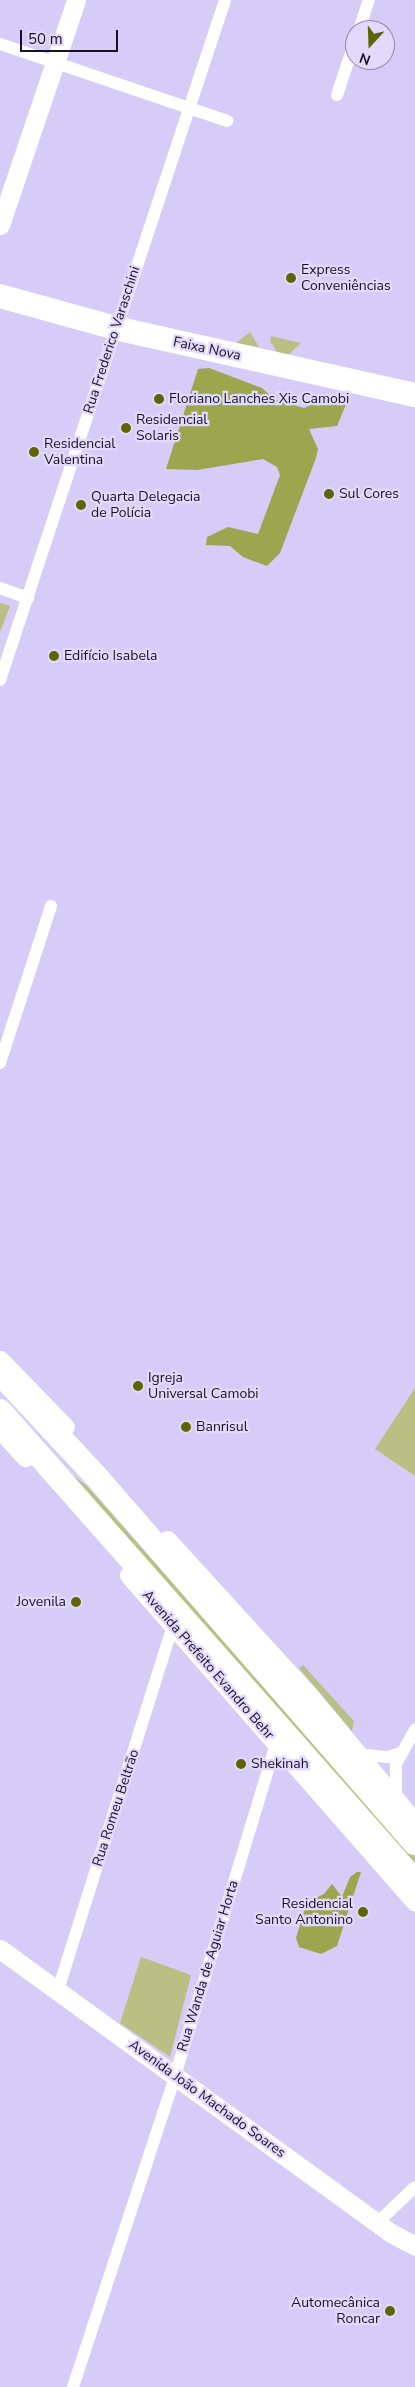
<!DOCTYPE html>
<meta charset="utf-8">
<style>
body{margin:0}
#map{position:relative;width:415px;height:2387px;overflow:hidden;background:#d5ccf7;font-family:"Nunito Sans",sans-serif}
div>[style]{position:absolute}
.green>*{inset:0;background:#b8c083}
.forest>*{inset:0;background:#9ca64e}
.street>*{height:12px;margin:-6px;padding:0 6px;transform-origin:6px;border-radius:6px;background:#fff}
.secondary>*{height:19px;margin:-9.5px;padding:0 9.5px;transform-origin:9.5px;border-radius:9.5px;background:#fff}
.highway>*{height:24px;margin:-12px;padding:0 12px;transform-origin:12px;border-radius:12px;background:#fff}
.dots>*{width:14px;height:14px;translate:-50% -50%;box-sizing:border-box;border:2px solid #e1dafc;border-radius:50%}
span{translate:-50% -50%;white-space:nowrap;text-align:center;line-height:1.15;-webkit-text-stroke:4.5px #e1dafc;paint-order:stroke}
.poi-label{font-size:14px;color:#171225}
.left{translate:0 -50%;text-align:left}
.right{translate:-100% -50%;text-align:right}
.street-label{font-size:14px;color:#171225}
.north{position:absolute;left:345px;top:20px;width:50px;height:50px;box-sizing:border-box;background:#e1dafc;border:1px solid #908aa6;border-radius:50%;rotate:200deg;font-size:14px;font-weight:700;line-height:20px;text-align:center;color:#171225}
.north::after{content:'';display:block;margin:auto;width:18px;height:22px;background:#5d6503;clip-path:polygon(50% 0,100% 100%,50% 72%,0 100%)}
.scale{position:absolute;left:20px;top:30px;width:98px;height:22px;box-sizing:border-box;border:2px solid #171225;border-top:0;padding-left:6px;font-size:15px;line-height:18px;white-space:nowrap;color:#171225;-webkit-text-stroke:4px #e1dafc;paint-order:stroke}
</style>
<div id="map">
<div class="green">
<i style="clip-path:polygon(250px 332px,259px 347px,236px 343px)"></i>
<i style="clip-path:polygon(271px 336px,301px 343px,288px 355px,277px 352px,270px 341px)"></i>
<i style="clip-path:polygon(0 603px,10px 606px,0 632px)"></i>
<i style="clip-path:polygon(415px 1388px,415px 1476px,375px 1449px)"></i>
<i style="clip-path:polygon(59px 1465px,87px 1486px,415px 1857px,415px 1870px)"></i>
<i style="clip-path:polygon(303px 1665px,354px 1721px,352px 1731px,299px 1668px)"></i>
<i style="clip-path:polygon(141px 1957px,191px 1975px,170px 2057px,120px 2023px)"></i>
</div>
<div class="forest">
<i style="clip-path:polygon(209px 368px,262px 388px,274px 399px,304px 408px,335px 395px,347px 402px,337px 426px,309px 429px,318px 449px,316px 458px,280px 553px,267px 566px,243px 557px,230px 546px,206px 545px,207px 537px,228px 527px,258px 534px,280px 475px,277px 467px,263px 459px,197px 470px,166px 469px,198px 369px)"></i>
<i style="clip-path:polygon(357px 1872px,361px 1872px,337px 1946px,321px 1954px,299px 1947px,296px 1938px,307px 1902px,324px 1894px,332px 1884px,342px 1897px,350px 1877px)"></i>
</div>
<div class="street">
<i style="left:359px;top:30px;width:32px;rotate:-72deg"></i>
<i style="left:0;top:44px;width:240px;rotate:18.7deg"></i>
<i style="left:337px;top:95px;width:57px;rotate:-71.6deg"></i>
<i style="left:0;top:588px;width:30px;rotate:20deg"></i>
<i style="left:0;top:680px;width:716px;rotate:-71.69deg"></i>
<i style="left:0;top:1063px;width:165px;rotate:-72deg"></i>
<i style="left:358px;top:1754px;width:30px;rotate:6deg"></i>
<i style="left:388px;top:1757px;width:13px;rotate:-18deg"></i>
<i style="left:396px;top:1799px;width:35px;rotate:-90deg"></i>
<i style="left:396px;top:1764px;width:39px;rotate:-61deg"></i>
<i style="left:58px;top:1990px;width:382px;rotate:-72.5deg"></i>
<i style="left:377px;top:2223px;width:52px;rotate:-43.5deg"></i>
<i style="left:73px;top:2387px;width:327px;rotate:-71.8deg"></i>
<i style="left:175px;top:2076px;width:348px;rotate:-73.1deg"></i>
</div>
<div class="secondary">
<i style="left:0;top:225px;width:237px;rotate:-71.3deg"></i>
<i style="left:0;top:1360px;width:93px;rotate:45.9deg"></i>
<i style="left:0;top:1429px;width:38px;rotate:48deg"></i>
<i style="left:167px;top:1540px;width:215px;rotate:47.6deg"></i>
<i style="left:312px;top:1699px;width:161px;rotate:50.3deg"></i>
<i style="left:129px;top:1575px;width:434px;rotate:48.8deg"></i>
<i style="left:0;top:1949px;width:483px;rotate:36deg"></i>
<i style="left:391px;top:2233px;width:27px;rotate:28deg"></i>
</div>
<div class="highway">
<i style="left:0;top:296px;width:119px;rotate:15.5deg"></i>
<i style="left:115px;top:328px;width:307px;rotate:12.6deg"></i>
<i style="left:0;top:1373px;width:138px;rotate:47.1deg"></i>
<i style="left:94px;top:1474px;width:489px;rotate:49deg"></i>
<i style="left:0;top:1411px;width:627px;rotate:48.56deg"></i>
</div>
<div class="dots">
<i style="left:291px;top:278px;background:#5d6503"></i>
<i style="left:159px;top:399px;background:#5d6503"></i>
<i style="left:126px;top:428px;background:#5d6503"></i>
<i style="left:34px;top:452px;background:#5d6503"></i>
<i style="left:329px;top:494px;background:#5d6503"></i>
<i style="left:81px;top:505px;background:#5d6503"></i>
<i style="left:54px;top:656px;background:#5d6503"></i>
<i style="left:138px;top:1386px;background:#5d6503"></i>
<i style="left:186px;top:1427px;background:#5d6503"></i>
<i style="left:76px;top:1602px;background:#5d6503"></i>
<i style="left:241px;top:1764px;background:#5d6503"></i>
<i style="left:363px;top:1912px;background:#5d6503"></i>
<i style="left:390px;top:2311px;background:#5d6503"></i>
</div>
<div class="poi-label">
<span class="left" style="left:301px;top:278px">Express<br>Conveniências</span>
<span class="left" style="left:169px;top:399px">Floriano Lanches Xis Camobi</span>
<span class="left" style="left:136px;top:428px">Residencial<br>Solaris</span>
<span class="left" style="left:44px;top:452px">Residencial<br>Valentina</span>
<span class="left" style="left:339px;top:494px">Sul Cores</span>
<span class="left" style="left:91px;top:505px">Quarta Delegacia<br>de Polícia</span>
<span class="left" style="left:64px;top:656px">Edifício Isabela</span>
<span class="left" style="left:148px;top:1386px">Igreja<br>Universal Camobi</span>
<span class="left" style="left:196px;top:1427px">Banrisul</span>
<span class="right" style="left:66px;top:1602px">Jovenila</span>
<span class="left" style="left:251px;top:1764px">Shekinah</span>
<span class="right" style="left:353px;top:1912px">Residencial<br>Santo Antonino</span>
<span class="right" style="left:380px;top:2311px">Automecânica<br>Roncar</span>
</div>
<div class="street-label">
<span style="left:112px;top:340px;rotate:-72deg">Rua Frederico Varaschini</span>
<span style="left:207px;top:349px;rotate:12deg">Faixa Nova</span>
<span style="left:208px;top:1665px;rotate:49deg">Avenida Prefeito Evandro Behr</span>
<span style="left:116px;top:1808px;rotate:-72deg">Rua Romeu Beltrão</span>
<span style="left:208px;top:1966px;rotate:-73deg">Rua Wanda de Aguiar Horta</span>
<span style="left:207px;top:2099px;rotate:36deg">Avenida João Machado Soares</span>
</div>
<div class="north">N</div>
<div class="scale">50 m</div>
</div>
